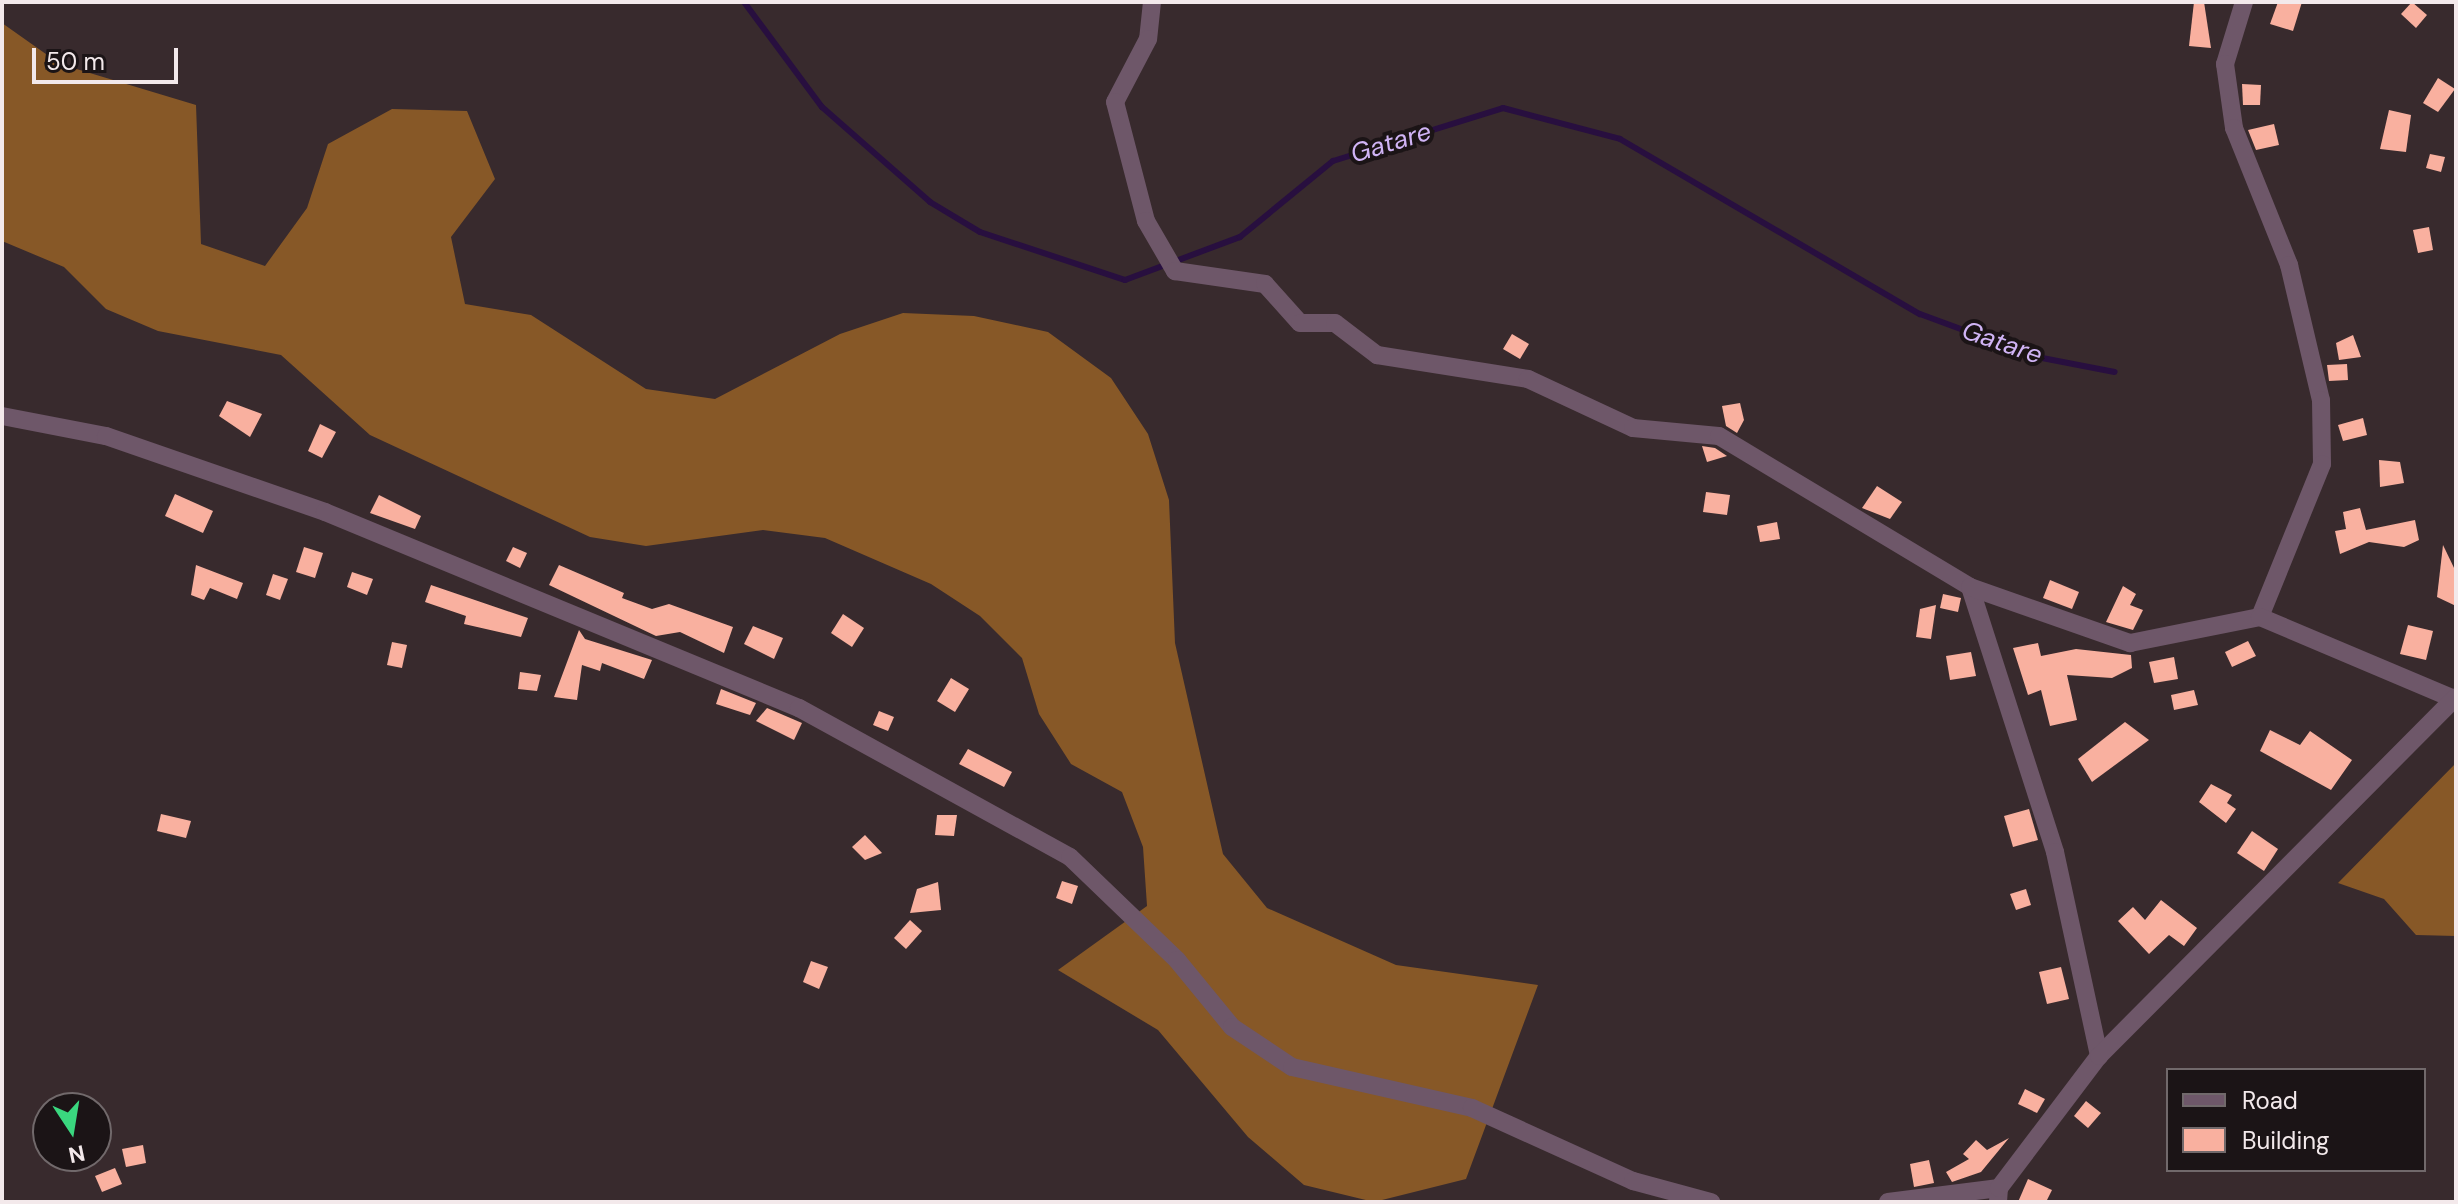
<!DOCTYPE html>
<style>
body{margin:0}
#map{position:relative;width:2458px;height:1204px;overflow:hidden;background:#382a2d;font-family:"DM Sans",sans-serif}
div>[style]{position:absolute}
.forest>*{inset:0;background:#875827}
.stream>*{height:6px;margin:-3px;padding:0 3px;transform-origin:3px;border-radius:3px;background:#280f3f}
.building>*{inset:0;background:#f9b09f}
.street>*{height:18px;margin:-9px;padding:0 9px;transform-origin:9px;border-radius:9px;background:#6e5769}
span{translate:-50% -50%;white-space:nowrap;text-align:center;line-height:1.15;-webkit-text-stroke:8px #1b1416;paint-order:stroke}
.water-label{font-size:26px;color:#d0b4f5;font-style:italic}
.frame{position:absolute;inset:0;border:4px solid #f3e9eb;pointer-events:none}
.legend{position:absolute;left:2166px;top:1068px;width:260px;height:104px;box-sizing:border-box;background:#1b1416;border:2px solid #71696b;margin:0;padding:10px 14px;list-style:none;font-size:24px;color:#f3e9eb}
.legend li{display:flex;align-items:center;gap:16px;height:40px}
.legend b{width:40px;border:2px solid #71696b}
.north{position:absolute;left:32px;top:1092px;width:80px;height:80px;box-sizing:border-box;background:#1b1416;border:2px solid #71696b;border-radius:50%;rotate:168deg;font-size:22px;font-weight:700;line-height:32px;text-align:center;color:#f3e9eb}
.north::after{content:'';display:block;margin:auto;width:28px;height:36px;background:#3ad77f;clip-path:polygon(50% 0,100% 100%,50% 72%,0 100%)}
.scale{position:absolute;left:32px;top:48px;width:146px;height:36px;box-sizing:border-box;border:4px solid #f3e9eb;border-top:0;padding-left:10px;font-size:24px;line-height:28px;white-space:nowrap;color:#f3e9eb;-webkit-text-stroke:6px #1b1416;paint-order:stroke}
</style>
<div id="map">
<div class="forest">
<i style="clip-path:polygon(2px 23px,60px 64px,196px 105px,201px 244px,265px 266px,307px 208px,328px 144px,392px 109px,467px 111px,495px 179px,451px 237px,465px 304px,531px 315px,646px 389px,715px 399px,840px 334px,903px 313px,974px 316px,1048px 332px,1111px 378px,1148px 434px,1169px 500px,1175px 643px,1223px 854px,1267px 908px,1396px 965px,1538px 985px,1466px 1179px,1374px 1202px,1304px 1185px,1248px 1137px,1158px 1030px,1058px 970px,1147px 906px,1143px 847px,1122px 792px,1071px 764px,1039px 714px,1022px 658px,980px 616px,931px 584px,825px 538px,763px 530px,646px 546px,590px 537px,370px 435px,281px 355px,158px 331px,106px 309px,64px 267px,2px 241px)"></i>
<i style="clip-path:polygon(2456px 763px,2456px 936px,2416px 935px,2384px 899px,2338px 883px)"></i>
</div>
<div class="stream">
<i style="left:744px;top:2px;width:131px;rotate:53.4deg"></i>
<i style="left:822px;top:107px;width:144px;rotate:41.3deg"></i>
<i style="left:930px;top:202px;width:58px;rotate:31deg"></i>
<i style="left:980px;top:232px;width:153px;rotate:18.3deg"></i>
<i style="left:1125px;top:280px;width:123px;rotate:-20.5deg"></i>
<i style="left:1240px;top:237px;width:120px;rotate:-39.3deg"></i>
<i style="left:1333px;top:161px;width:178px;rotate:-17.3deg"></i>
<i style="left:1503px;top:108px;width:121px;rotate:14.8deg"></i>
<i style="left:1620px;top:139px;width:347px;rotate:30.3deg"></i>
<i style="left:1920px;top:314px;width:125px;rotate:20.2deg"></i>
<i style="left:2037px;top:357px;width:79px;rotate:10.9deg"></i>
</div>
<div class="building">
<i style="clip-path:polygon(2194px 2px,2204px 2px,2211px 48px,2189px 46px)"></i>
<i style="clip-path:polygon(2278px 2px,2302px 2px,2293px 31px,2270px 24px)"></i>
<i style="clip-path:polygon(2412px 2px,2427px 15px,2416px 28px,2401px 14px)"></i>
<i style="clip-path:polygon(2438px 78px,2455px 89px,2438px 112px,2423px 103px)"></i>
<i style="clip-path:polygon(2242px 84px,2261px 85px,2260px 105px,2243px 105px)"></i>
<i style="clip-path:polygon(2389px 110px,2411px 115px,2406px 152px,2380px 149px)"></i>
<i style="clip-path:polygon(2274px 124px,2279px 145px,2256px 150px,2248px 130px)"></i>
<i style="clip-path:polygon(2430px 154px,2445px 157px,2441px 172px,2426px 168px)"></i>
<i style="clip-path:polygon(2429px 227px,2433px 250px,2418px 253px,2413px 230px)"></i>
<i style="clip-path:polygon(1512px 334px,1529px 344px,1520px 359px,1503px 349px)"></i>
<i style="clip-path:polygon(2353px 335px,2361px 357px,2339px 360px,2336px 343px)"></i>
<i style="clip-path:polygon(2347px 364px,2348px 380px,2329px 381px,2327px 365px)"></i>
<i style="clip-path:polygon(227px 401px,262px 414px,250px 437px,219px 416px)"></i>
<i style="clip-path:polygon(1740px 403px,1744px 420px,1737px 433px,1726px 426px,1722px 406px)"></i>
<i style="clip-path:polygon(2363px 418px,2367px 435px,2343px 441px,2338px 425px)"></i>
<i style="clip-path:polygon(320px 424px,336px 432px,322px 458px,308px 451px)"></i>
<i style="clip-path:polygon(1702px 446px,1715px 448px,1727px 456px,1707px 462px)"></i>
<i style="clip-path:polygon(2379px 460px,2400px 462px,2404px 483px,2380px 487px)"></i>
<i style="clip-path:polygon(1877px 486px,1902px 502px,1890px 519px,1862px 508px)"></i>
<i style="clip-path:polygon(1706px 492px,1730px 495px,1727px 515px,1703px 512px)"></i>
<i style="clip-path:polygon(175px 494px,213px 511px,203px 533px,165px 516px)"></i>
<i style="clip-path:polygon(379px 495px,421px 516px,415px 529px,370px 513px)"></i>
<i style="clip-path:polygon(2360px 508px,2366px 530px,2415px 520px,2419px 540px,2404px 547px,2369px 542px,2340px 554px,2335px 531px,2346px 529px,2343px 512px)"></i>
<i style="clip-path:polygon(1777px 522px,1780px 539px,1760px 542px,1757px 526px)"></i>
<i style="clip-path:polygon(2443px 545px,2456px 572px,2456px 606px,2437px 597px)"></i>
<i style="clip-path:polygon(304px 547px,323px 553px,315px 578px,296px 572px)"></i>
<i style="clip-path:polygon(513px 547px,527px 553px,520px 568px,506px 561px)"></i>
<i style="clip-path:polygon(196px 565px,243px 583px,237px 599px,210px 588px,204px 600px,191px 595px)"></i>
<i style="clip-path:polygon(559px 565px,624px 593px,622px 598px,652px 609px,669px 604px,733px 627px,724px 653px,680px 632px,656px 636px,549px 585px)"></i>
<i style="clip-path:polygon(352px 572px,373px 579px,367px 595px,347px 587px)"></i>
<i style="clip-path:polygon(273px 574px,288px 579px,280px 600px,266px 595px)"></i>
<i style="clip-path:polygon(2050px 580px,2079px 592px,2072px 609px,2043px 598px)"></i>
<i style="clip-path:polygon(431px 585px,528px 618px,521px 637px,464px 624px,466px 616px,425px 602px)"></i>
<i style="clip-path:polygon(2123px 586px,2136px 594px,2130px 605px,2143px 610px,2133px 630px,2106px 622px)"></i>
<i style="clip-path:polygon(1943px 594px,1961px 598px,1958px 612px,1940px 608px)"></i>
<i style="clip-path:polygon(1936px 605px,1931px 639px,1916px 637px,1920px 609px)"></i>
<i style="clip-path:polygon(843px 614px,864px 628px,852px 647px,831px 633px)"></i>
<i style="clip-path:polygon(2408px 625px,2433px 631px,2426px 660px,2400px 654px)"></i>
<i style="clip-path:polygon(753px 626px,783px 638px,774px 659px,744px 644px)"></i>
<i style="clip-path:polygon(579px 630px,585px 639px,652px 660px,644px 679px,602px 663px,600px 671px,582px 665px,577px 700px,554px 697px)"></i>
<i style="clip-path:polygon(2248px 641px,2256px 656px,2232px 667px,2225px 652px)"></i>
<i style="clip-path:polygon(392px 642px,407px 645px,402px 668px,387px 665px)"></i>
<i style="clip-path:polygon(2038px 643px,2041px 656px,2076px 649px,2131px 655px,2132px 668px,2112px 678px,2067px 675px,2077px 720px,2050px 726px,2041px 690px,2028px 695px,2013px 648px)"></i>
<i style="clip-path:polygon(1971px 652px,1976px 676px,1950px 680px,1946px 656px)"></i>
<i style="clip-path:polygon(2174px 657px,2178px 679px,2154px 683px,2149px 662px)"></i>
<i style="clip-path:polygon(520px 672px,541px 675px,537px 691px,518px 689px)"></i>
<i style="clip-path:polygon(951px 678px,969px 689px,955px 712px,937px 701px)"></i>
<i style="clip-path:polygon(721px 689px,756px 703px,750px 715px,716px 704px)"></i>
<i style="clip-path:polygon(2194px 690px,2198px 705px,2174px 710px,2171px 695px)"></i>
<i style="clip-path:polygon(767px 708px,802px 723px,794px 740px,756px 721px)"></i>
<i style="clip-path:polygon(879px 711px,894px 717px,888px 731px,873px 725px)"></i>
<i style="clip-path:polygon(2125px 722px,2149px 740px,2092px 782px,2078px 759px)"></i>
<i style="clip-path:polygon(2270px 730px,2300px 745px,2310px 731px,2352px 760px,2331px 790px,2260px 751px)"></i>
<i style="clip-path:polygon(968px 749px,1012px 772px,1004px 787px,959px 764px)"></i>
<i style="clip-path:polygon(2211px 784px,2232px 795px,2227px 803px,2236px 809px,2226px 823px,2199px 802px)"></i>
<i style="clip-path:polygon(2029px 809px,2038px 840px,2013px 847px,2004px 816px)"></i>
<i style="clip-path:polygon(161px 814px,191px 821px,186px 838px,157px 831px)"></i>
<i style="clip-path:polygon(937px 815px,957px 815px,954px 836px,935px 835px)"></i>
<i style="clip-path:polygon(2252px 831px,2278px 849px,2264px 871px,2237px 853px)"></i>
<i style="clip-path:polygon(865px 835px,882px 853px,865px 860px,852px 847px)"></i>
<i style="clip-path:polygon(1062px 881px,1078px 886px,1072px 904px,1056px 898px)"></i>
<i style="clip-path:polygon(938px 882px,941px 910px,910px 913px,917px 889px)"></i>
<i style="clip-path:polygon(2026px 889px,2031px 905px,2016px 910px,2010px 894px)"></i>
<i style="clip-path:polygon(2161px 900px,2197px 928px,2184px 946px,2169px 935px,2149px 954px,2118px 921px,2133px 907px,2145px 920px)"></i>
<i style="clip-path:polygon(910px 920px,922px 931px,906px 949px,894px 938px)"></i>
<i style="clip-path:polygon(811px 961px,828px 967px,819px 989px,803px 982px)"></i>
<i style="clip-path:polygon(2061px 967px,2069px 999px,2047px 1004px,2039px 972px)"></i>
<i style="clip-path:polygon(2025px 1089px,2045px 1099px,2037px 1113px,2018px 1104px)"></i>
<i style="clip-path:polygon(2086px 1101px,2101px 1113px,2088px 1128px,2074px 1116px)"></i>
<i style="clip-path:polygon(2009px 1138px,1981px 1172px,1952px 1182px,1946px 1172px,1969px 1159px,1963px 1154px,1976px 1140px,1987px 1150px)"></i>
<i style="clip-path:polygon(143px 1145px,146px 1163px,126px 1167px,122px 1149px)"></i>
<i style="clip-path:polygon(1929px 1160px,1934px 1183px,1914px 1187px,1910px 1164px)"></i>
<i style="clip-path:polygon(115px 1168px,122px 1184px,102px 1192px,95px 1176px)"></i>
<i style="clip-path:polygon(2028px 1179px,2052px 1190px,2046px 1202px,2018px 1202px)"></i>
</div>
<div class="street">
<i style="left:1152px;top:2px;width:37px;rotate:96deg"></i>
<i style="left:1148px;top:39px;width:71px;rotate:117.6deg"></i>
<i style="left:1115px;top:102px;width:123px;rotate:75.4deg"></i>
<i style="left:1146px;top:221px;width:58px;rotate:59.9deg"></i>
<i style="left:1175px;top:271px;width:91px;rotate:8.2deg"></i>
<i style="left:1265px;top:284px;width:52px;rotate:48.1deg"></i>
<i style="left:1300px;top:323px;width:35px"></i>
<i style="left:1335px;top:323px;width:53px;rotate:37.3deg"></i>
<i style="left:1377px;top:355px;width:153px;rotate:9deg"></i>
<i style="left:1528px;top:379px;width:116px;rotate:25deg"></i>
<i style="left:1633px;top:428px;width:86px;rotate:5.3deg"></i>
<i style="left:1719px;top:436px;width:293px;rotate:31deg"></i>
<i style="left:1970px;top:587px;width:278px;rotate:72.2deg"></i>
<i style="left:2055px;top:852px;width:209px;rotate:77.8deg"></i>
<i style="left:2244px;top:2px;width:65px;rotate:107deg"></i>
<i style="left:2225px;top:64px;width:65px;rotate:82deg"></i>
<i style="left:2234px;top:128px;width:148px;rotate:68.1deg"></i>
<i style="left:2289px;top:265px;width:139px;rotate:76.7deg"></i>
<i style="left:2321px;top:400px;width:64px;rotate:89.1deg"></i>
<i style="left:2322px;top:464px;width:165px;rotate:112.1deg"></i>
<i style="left:2px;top:416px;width:106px;rotate:10.9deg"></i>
<i style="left:106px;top:436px;width:232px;rotate:19.1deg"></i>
<i style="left:325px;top:512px;width:513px;rotate:22.47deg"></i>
<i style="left:799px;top:708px;width:309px;rotate:28.8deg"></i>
<i style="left:1070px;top:857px;width:149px;rotate:43.9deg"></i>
<i style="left:1177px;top:960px;width:87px;rotate:50.6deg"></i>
<i style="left:1232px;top:1027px;width:72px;rotate:33.7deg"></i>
<i style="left:1292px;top:1067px;width:185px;rotate:12.8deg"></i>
<i style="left:1472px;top:1108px;width:177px;rotate:24.4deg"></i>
<i style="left:1633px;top:1181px;width:81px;rotate:15.1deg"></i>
<i style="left:1970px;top:587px;width:170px;rotate:19.3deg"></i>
<i style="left:2130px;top:643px;width:133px;rotate:-11.3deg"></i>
<i style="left:2260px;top:617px;width:211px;rotate:22.9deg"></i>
<i style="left:1888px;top:1202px;width:112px;rotate:-7.2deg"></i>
<i style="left:1998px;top:1202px;width:14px;rotate:-86deg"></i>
<i style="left:1999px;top:1188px;width:166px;rotate:-52.9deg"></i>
<i style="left:2099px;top:1056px;width:506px;rotate:-45.16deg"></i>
</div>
<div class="water-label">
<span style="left:1391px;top:143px;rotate:-17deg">Gatare</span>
<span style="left:2002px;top:343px;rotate:19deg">Gatare</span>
</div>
<div class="frame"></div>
<ul class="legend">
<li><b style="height:10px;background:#6e5769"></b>Road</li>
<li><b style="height:22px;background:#f9b09f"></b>Building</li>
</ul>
<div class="north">N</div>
<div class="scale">50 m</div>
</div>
